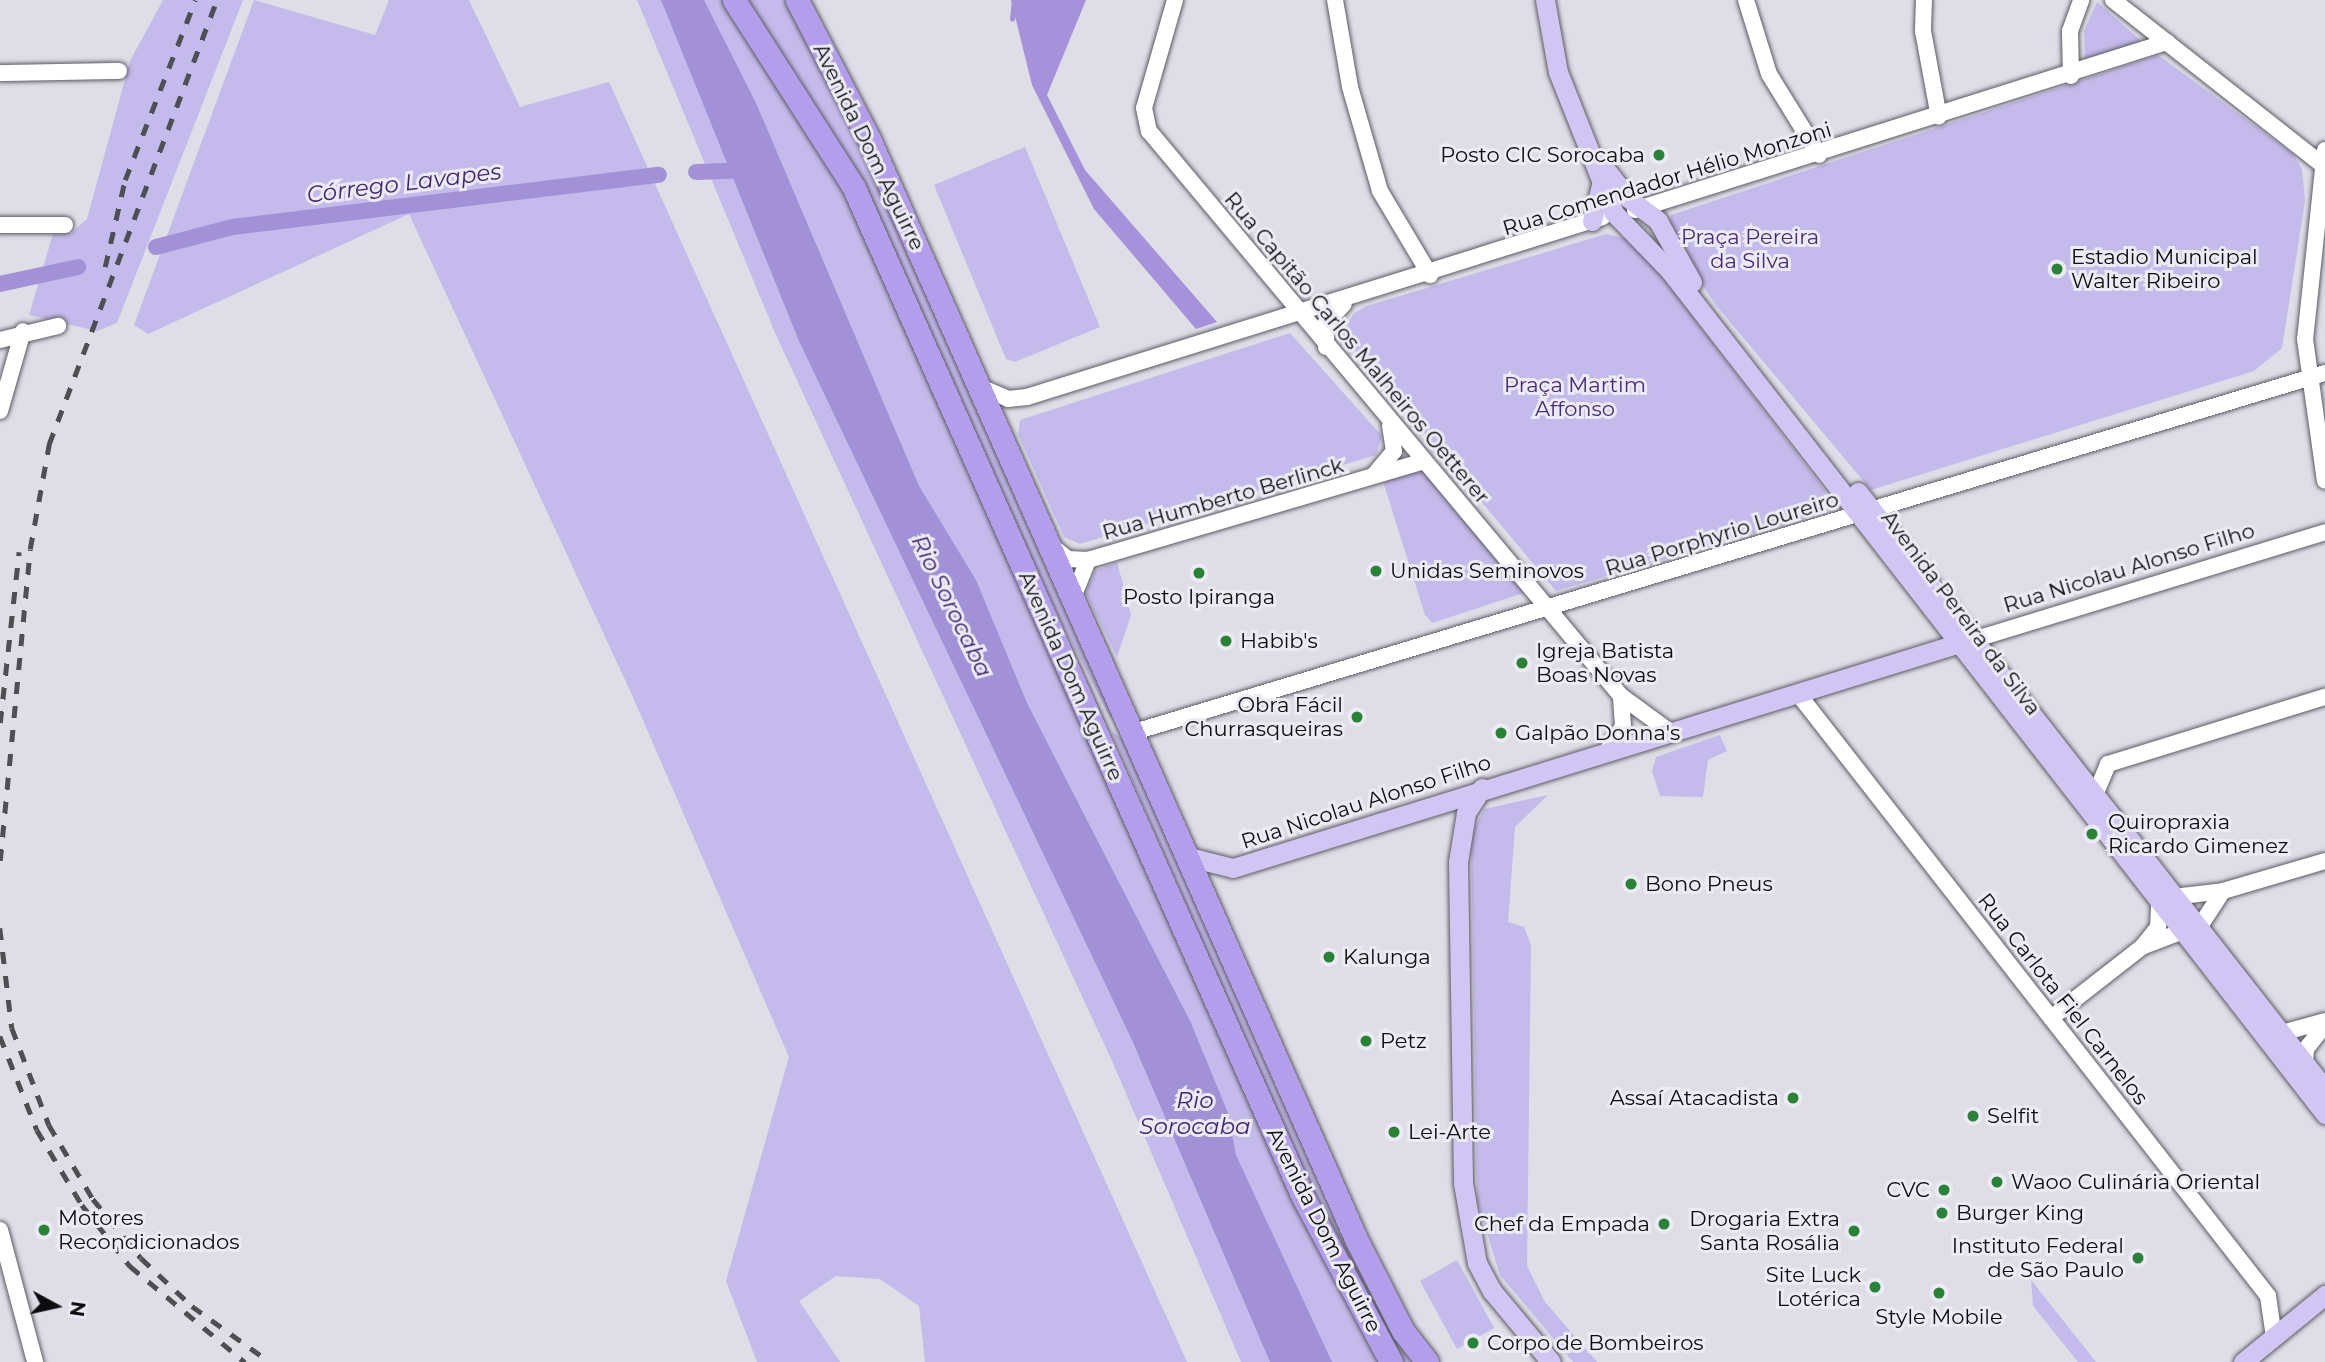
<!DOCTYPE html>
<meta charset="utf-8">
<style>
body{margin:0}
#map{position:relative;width:2325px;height:1362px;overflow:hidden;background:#dfdde6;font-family:Montserrat,sans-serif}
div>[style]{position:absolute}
.green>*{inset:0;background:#c5baec}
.forest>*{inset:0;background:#a592da}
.water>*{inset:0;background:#a391d8}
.stream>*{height:4.5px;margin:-2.25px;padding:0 2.25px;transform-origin:2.25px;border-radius:2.25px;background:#a391d8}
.canal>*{height:16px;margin:-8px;padding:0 8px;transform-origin:8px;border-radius:8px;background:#a391d8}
.roads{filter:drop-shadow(0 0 2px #5d5b63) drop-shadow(0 0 2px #5d5b63)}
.minor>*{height:16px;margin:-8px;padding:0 8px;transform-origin:8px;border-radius:8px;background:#fff}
.major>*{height:19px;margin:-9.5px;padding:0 9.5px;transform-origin:9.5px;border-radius:9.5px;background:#d1c5f3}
.highway>*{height:23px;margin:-11.5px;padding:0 11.5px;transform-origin:11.5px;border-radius:11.5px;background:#b29eeb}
.rail>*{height:4.5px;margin-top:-2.25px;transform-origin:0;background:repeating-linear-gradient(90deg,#4f4e53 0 12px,transparent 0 24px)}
.dots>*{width:19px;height:19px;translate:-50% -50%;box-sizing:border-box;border:4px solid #eceaf3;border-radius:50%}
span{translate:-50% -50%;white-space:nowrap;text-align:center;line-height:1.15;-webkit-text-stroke:6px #eceaf3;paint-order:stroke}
.street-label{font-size:21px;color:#0d0c0f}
.poi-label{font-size:21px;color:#0d0c0f}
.right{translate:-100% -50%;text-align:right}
.left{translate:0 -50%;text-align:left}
.park-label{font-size:21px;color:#482a7e}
.water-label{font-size:23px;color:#442679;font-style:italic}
.north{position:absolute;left:21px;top:1271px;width:70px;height:70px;-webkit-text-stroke:5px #eceaf3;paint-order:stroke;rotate:98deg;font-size:19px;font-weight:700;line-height:28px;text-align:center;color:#0d0c0f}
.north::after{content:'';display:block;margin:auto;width:24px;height:32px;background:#0d0c0f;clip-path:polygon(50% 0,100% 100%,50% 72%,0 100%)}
</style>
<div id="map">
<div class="green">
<i style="clip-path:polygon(163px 0,243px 0,117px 323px,97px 331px,29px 315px,53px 234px,71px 233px,87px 219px,130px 61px)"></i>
<i style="clip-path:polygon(254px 0,375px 35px,389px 0,469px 0,520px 107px,609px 82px,1187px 1362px,925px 1362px,919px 1306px,880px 1279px,836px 1276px,799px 1301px,840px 1362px,757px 1362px,726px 1281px,789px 1057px,632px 695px,409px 214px,148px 334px,134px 325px)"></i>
<i style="clip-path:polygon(637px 0,725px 0,856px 207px,1380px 1362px,1241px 1362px,1112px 1061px,776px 335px)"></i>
<i style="clip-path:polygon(743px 0,789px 0,863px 146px,1121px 726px,1109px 716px,1056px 611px,849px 160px)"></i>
<i style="clip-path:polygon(2097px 2px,2147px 46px,2085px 62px,2084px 31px)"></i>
<i style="clip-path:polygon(2158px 55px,2293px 154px,2302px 169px,2305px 201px,2282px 348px,2254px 371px,1871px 490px,1715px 304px,1667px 231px,1671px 215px)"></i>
<i style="clip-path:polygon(1025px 147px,1100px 327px,1015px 362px,1006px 359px,934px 185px)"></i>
<i style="clip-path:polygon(1606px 234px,1634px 240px,1826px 492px,1811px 516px,1556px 591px,1342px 335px,1353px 314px,1367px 306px)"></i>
<i style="clip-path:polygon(1290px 333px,1382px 436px,1376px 455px,1080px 544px,1064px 537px,1018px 434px,1020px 420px)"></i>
<i style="clip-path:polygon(1421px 466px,1530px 591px,1432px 623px,1425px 615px,1382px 478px)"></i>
<i style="clip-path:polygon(1117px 562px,1131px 615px,1117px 657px,1085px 592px,1096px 570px)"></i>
<i style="clip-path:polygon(1112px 732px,1126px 741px,1416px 1362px,1402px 1362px,1303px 1179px)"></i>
<i style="clip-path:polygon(1720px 735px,1727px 751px,1708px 760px,1703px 797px,1660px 796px,1652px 771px,1656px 757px)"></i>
<i style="clip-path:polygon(1548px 795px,1515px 827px,1508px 922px,1524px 927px,1531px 945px,1527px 1266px,1545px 1302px,1597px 1362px,1573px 1362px,1500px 1275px,1477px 1200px,1471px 836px,1484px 809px)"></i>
<i style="clip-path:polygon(1457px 1260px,1494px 1328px,1457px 1349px,1420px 1281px)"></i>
<i style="clip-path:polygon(2031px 1280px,2096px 1362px,2078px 1362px,2033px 1306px)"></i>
</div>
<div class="forest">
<i style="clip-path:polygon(1011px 0,1086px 0,1047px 95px,1085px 170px,1217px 322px,1196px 329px,1094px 209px,1032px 85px)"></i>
</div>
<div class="water">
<i style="clip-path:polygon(661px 0,704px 0,756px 103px,919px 486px,976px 580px,1027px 703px,1191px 1023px,1228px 1113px,1236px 1155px,1332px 1362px,1270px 1362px,1132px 1040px,799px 341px)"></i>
</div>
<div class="stream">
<i style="left:1012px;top:19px;width:19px;rotate:-84deg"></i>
</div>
<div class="canal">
<i style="left:696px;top:172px;width:57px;rotate:-2deg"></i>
<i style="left:156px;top:247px;width:80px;rotate:-14.6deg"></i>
<i style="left:233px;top:227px;width:429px;rotate:-7deg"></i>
<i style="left:0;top:284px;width:80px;rotate:-12.3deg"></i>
</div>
<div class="roads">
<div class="minor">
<i style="left:1175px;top:0;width:112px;rotate:106deg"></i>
<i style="left:1144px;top:108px;width:24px;rotate:78deg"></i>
<i style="left:1149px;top:131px;width:736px;rotate:50.12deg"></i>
<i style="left:1621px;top:696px;width:64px;rotate:36.2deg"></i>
<i style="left:1335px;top:0;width:88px;rotate:80.2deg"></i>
<i style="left:1350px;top:87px;width:108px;rotate:73.9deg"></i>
<i style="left:1380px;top:191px;width:98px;rotate:59.2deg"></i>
<i style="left:1746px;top:0;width:77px;rotate:72.7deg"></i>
<i style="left:1769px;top:74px;width:95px;rotate:58.3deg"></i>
<i style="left:1924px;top:0;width:31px;rotate:92deg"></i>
<i style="left:1923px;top:31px;width:87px;rotate:79.5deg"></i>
<i style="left:2113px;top:0;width:263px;rotate:38.2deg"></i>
<i style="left:0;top:73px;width:119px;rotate:-1deg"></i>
<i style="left:2071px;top:76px;width:45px;rotate:-91.3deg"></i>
<i style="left:2070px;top:31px;width:33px;rotate:-70deg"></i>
<i style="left:2325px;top:150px;width:190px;rotate:96deg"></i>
<i style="left:2305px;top:339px;width:143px;rotate:82deg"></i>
<i style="left:1635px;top:210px;width:558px;rotate:-17.53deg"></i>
<i style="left:0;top:225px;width:65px"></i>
<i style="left:0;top:340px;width:60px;rotate:-13.6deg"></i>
<i style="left:1326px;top:347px;width:24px;rotate:-90deg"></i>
<i style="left:1326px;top:323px;width:26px;rotate:-47deg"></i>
<i style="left:978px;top:386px;width:33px;rotate:23deg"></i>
<i style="left:1008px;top:399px;width:19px;rotate:-6deg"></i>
<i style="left:1027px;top:397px;width:603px;rotate:-17.35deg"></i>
<i style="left:0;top:411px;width:83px;rotate:-74deg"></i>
<i style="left:1374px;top:475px;width:31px;rotate:-50deg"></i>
<i style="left:1394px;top:451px;width:25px;rotate:-99deg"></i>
<i style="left:1053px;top:547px;width:19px;rotate:39deg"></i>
<i style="left:1068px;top:559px;width:20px;rotate:3deg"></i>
<i style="left:1088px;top:560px;width:348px;rotate:-16.4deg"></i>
<i style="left:1074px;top:595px;width:38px;rotate:-68deg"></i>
<i style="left:1976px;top:639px;width:365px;rotate:-17deg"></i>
<i style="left:1799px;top:695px;width:762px;rotate:52.03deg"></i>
<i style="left:2268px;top:1296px;width:41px;rotate:81.7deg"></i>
<i style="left:1131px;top:733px;width:1247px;rotate:-16.78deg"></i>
<i style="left:1605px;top:754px;width:33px;rotate:-57deg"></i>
<i style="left:1623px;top:726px;width:30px;rotate:-94deg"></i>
<i style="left:2095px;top:795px;width:34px;rotate:-67deg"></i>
<i style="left:2108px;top:764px;width:227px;rotate:-17.2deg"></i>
<i style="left:2173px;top:897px;width:50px;rotate:-6.8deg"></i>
<i style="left:2223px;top:891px;width:106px;rotate:-16.4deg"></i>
<i style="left:2198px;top:929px;width:45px;rotate:-56.7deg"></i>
<i style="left:2144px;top:946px;width:39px;rotate:-21deg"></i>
<i style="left:2051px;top:1018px;width:115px;rotate:-38deg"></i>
<i style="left:2142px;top:947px;width:26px;rotate:-51deg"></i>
<i style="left:2158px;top:927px;width:22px;rotate:-87deg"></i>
<i style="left:2282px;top:1033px;width:45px;rotate:-15.6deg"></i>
<i style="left:2305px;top:1063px;width:14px;rotate:-86deg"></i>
<i style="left:2306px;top:1049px;width:31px;rotate:-52deg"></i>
<i style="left:0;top:1230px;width:137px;rotate:75.1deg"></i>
</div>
<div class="major">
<i style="left:1545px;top:0;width:73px;rotate:79.8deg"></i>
<i style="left:1558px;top:72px;width:152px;rotate:68.3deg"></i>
<i style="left:1614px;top:213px;width:81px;rotate:46deg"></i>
<i style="left:1670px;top:271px;width:1068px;rotate:52.15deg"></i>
<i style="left:1599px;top:161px;width:47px;rotate:51.9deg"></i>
<i style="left:1628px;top:198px;width:38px;rotate:37deg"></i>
<i style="left:1658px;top:221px;width:70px;rotate:60.9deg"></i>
<i style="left:1592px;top:221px;width:37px;rotate:-76deg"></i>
<i style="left:1858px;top:492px;width:758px;rotate:51.97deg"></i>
<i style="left:1482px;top:788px;width:30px;rotate:123deg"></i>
<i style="left:1466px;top:813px;width:50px;rotate:99.3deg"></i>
<i style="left:1458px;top:862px;width:321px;rotate:89.1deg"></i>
<i style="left:1463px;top:1183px;width:81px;rotate:80.1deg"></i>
<i style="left:1477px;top:1263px;width:32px;rotate:62deg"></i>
<i style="left:1492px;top:1291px;width:92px;rotate:50.3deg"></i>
<i style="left:1185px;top:856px;width:49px;rotate:14deg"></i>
<i style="left:1233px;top:868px;width:767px;rotate:-17.21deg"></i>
<i style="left:2243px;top:1362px;width:106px;rotate:-39.3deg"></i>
</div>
<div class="highway">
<i style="left:734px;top:0;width:223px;rotate:57.4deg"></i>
<i style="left:854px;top:188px;width:1104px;rotate:66.01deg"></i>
<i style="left:1303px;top:1197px;width:187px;rotate:61.9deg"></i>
<i style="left:797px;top:0;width:159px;rotate:62.6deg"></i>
<i style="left:870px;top:141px;width:1203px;rotate:66.12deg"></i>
<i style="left:1357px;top:1241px;width:101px;rotate:62.9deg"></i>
<i style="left:1403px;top:1331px;width:39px;rotate:52deg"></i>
</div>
</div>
<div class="rail">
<i style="left:105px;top:267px;width:89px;rotate:-77.1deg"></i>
<i style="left:125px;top:180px;width:193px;rotate:-68.7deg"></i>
<i style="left:0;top:723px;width:172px;rotate:-83.7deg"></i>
<i style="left:0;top:861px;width:313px;rotate:-84.5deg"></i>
<i style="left:30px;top:549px;width:107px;rotate:-79.7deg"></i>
<i style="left:49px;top:444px;width:475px;rotate:-69.3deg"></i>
<i style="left:0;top:928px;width:101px;rotate:83.2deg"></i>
<i style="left:12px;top:1028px;width:104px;rotate:69.1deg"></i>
<i style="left:49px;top:1125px;width:86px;rotate:59.3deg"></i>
<i style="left:93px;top:1199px;width:76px;rotate:50.9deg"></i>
<i style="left:141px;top:1258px;width:70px;rotate:43.3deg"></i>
<i style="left:192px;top:1306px;width:96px;rotate:35.7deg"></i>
<i style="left:0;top:1036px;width:101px;rotate:68.5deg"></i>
<i style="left:37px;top:1130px;width:87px;rotate:59deg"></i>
<i style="left:82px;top:1205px;width:78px;rotate:51.8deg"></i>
<i style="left:130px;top:1266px;width:150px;rotate:39.9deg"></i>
</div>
<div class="dots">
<i style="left:1659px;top:155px;background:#278335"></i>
<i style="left:2057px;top:269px;background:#278335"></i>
<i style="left:1376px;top:571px;background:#278335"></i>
<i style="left:1199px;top:573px;background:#278335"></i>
<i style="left:1226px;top:641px;background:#278335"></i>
<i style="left:1522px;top:663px;background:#278335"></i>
<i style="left:1357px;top:717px;background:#278335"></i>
<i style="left:1501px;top:733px;background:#278335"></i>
<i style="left:2092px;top:834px;background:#278335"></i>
<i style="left:1631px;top:884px;background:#278335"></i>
<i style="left:1329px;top:957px;background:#278335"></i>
<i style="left:1366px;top:1041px;background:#278335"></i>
<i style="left:1793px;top:1098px;background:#278335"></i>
<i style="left:1973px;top:1116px;background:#278335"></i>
<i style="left:1394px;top:1132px;background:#278335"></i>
<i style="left:1997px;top:1182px;background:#278335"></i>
<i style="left:1944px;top:1190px;background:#278335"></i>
<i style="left:1942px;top:1213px;background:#278335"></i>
<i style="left:1664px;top:1224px;background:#278335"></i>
<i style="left:44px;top:1230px;background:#278335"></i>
<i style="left:1854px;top:1231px;background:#278335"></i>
<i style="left:2138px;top:1258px;background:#278335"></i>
<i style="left:1875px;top:1287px;background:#278335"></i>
<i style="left:1939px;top:1293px;background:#278335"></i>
<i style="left:1473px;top:1343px;background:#278335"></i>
</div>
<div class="street-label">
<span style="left:869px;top:147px;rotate:64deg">Avenida Dom Aguirre</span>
<span style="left:1667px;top:179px;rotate:-17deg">Rua Comendador Hélio Monzoni</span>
<span style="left:1357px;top:348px;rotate:50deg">Rua Capitão Carlos Malheiros Oetterer</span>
<span style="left:1223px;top:499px;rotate:-16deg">Rua Humberto Berlinck</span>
<span style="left:1722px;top:534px;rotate:-17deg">Rua Porphyrio Loureiro</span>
<span style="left:2129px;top:568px;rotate:-17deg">Rua Nicolau Alonso Filho</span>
<span style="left:1961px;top:613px;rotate:53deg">Avenida Pereira da Silva</span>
<span style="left:1071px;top:676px;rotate:66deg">Avenida Dom Aguirre</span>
<span style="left:1366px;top:802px;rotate:-18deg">Rua Nicolau Alonso Filho</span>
<span style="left:2063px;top:999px;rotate:52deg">Rua Carlota Fiel Carnelos</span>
<span style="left:1324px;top:1230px;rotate:63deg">Avenida Dom Aguirre</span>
</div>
<div class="poi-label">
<span class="right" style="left:1645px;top:155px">Posto CIC Sorocaba</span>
<span class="left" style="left:2071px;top:269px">Estadio Municipal<br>Walter Ribeiro</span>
<span class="left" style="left:1390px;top:571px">Unidas Seminovos</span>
<span style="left:1199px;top:597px">Posto Ipiranga</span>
<span class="left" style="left:1240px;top:641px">Habib's</span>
<span class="left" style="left:1536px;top:663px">Igreja Batista<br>Boas Novas</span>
<span class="right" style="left:1343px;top:717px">Obra Fácil<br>Churrasqueiras</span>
<span class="left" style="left:1515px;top:733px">Galpão Donna's</span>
<span class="left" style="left:2108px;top:834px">Quiropraxia<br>Ricardo Gimenez</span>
<span class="left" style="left:1645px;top:884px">Bono Pneus</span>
<span class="left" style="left:1343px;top:957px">Kalunga</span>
<span class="left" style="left:1380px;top:1041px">Petz</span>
<span class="right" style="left:1779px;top:1098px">Assaí Atacadista</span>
<span class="left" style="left:1987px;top:1116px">Selfit</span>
<span class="left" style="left:1408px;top:1132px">Lei-Arte</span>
<span class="left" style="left:2011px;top:1182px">Waoo Culinária Oriental</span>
<span class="right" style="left:1930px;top:1190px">CVC</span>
<span class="left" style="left:1956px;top:1213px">Burger King</span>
<span class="left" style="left:58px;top:1230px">Motores<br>Recondicionados</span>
<span class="right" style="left:1840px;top:1231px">Drogaria Extra<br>Santa Rosália</span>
<span class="right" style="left:1650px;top:1224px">Chef da Empada</span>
<span class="right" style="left:2124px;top:1258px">Instituto Federal<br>de São Paulo</span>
<span class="right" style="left:1861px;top:1287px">Site Luck<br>Lotérica</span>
<span style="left:1939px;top:1317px">Style Mobile</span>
<span class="left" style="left:1487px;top:1343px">Corpo de Bombeiros</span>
</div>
<div class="park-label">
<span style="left:1750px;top:249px">Praça Pereira<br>da Silva</span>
<span style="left:1575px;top:397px">Praça Martim<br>Affonso</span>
</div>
<div class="water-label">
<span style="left:404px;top:183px;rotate:-7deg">Córrego Lavapes</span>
<span style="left:952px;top:606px;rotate:64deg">Rio Sorocaba</span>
<span style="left:1195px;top:1113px">Rio<br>Sorocaba</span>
</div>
<div class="north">N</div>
</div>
